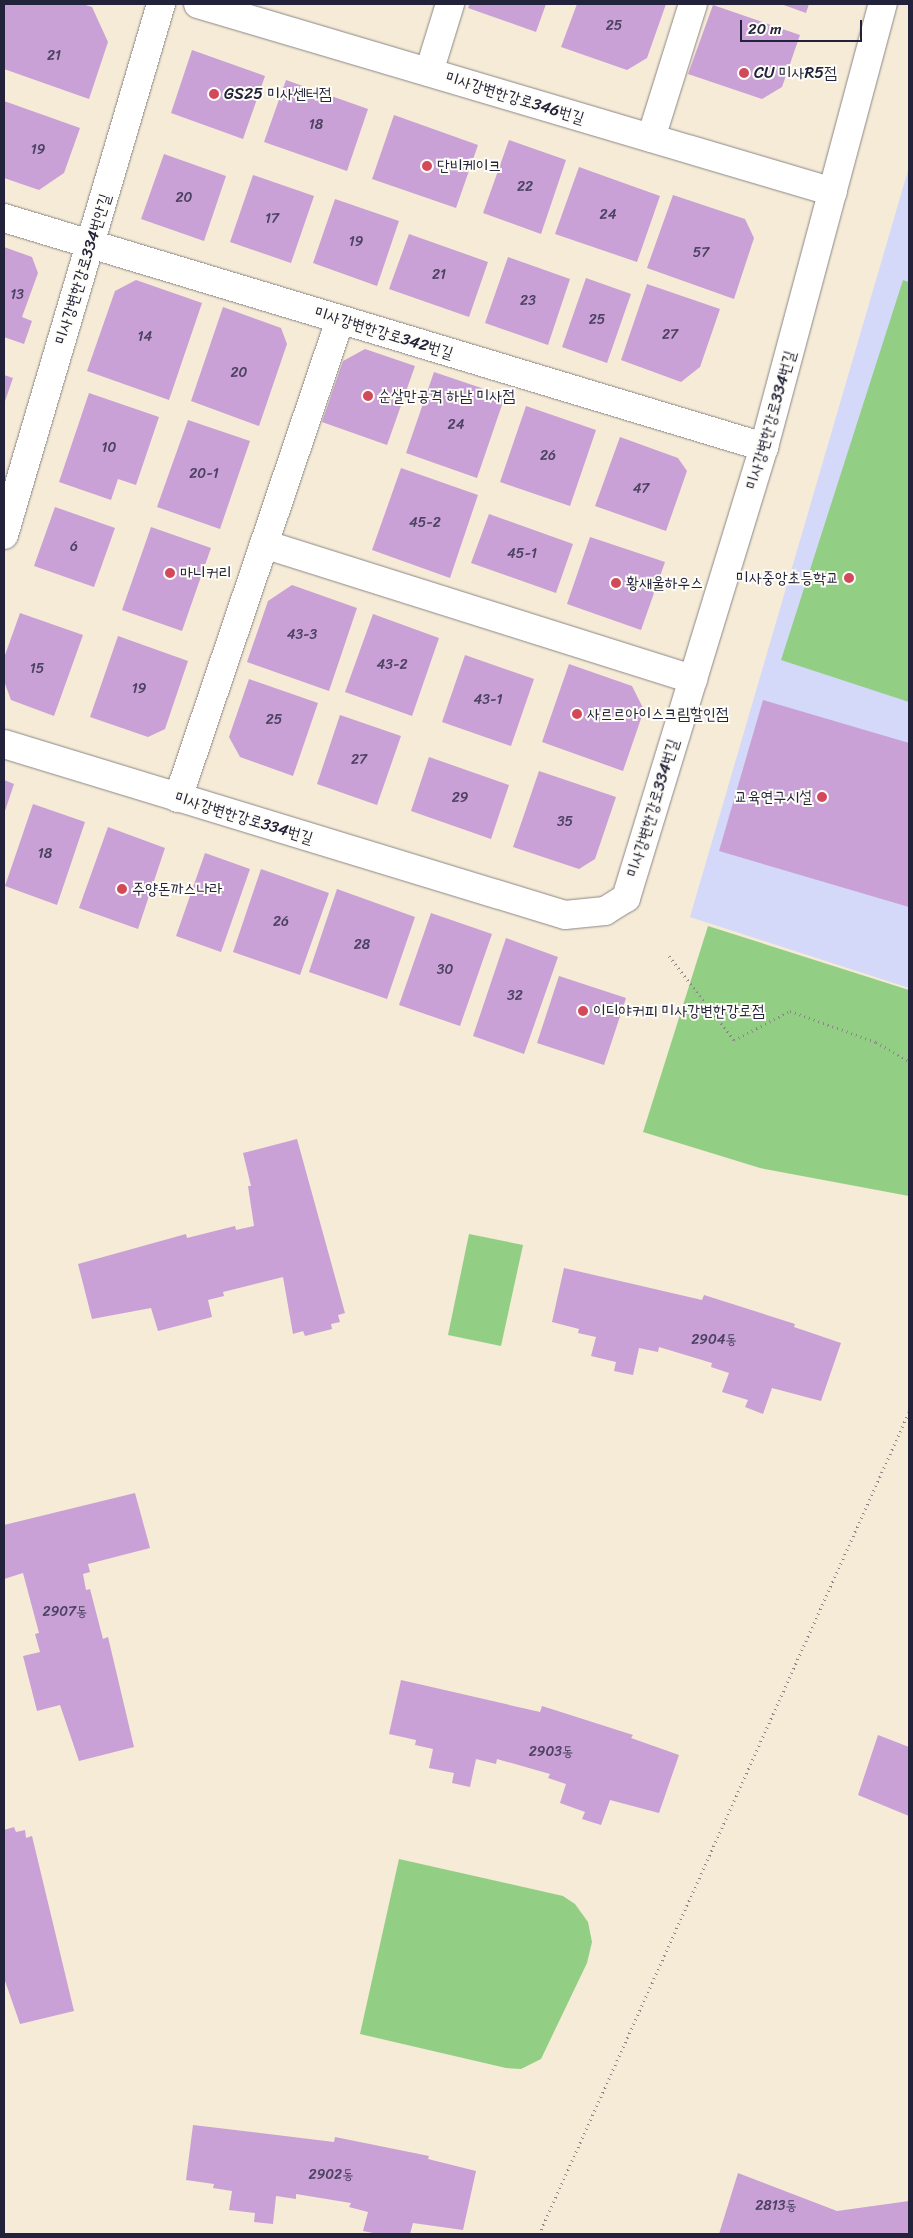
<!DOCTYPE html>
<meta charset="utf-8">
<style>
body{margin:0}
#map{position:relative;width:913px;height:2238px;overflow:hidden;background:#f5ebd6;font-family:Sriracha,"Poor Story",sans-serif}
div>[style]{position:absolute}
.built>*{inset:0;background:#d4d8f9}
.green>*{inset:0;background:#92cf85}
.building>*{inset:0;background:#c9a1d6}
.path>*{height:3px;margin-top:-1.5px;transform-origin:0;background:repeating-linear-gradient(90deg,#8c8688 0 1px,transparent 0 5px)}
.roads{filter:drop-shadow(0 0 1px #8c8688) drop-shadow(0 0 1px #8c8688)}
.minor>*{height:28px;margin:-14px;padding:0 14px;transform-origin:14px;border-radius:14px;background:#fff}
.dots>*{width:14px;height:14px;translate:-50% -50%;box-sizing:border-box;border:2px solid #fdfcf7;border-radius:50%}
span{translate:-50% -50%;white-space:nowrap;text-align:center;line-height:1.15;-webkit-text-stroke:4px #fdfcf7;paint-order:stroke}
.number-label{font-size:14px;color:#4c4262}
.number-label span{-webkit-text-stroke-width:0}
.poi-label{font-size:16px;color:#22223b}
.left{translate:0 -50%;text-align:left}
.right{translate:-100% -50%;text-align:right}
.street-label{font-size:16px;color:#22223b}
.frame{position:absolute;inset:0;border:5px solid #22223b;pointer-events:none}
.scale{position:absolute;left:740px;top:20px;width:122px;height:22px;box-sizing:border-box;border:2px solid #22223b;border-top:0;padding-left:6px;font-size:15px;line-height:18px;white-space:nowrap;color:#22223b;-webkit-text-stroke:4px #fdfcf7;paint-order:stroke}
</style>
<div id="map">
<div class="built">
<i style="clip-path:polygon(909px 167px,909px 988px,690px 917px)"></i>
</div>
<div class="green">
<i style="clip-path:polygon(903px 280px,909px 282px,909px 702px,781px 660px)"></i>
<i style="clip-path:polygon(708px 926px,909px 990px,909px 1196px,760px 1168px,643px 1132px)"></i>
<i style="clip-path:polygon(469px 1234px,523px 1245px,501px 1346px,448px 1335px)"></i>
<i style="clip-path:polygon(399px 1859px,563px 1896px,575px 1904px,588px 1922px,592px 1942px,587px 1963px,541px 2059px,521px 2069px,506px 2068px,360px 2034px)"></i>
</div>
<div class="building">
<i style="clip-path:polygon(5px 4px,82px 4px,92px 7px,108px 42px,89px 99px,4px 69px)"></i>
<i style="clip-path:polygon(470px 4px,546px 4px,536px 32px,468px 8px)"></i>
<i style="clip-path:polygon(577px 4px,666px 4px,647px 58px,627px 70px,561px 47px)"></i>
<i style="clip-path:polygon(781px 4px,809px 4px,806px 13px)"></i>
<i style="clip-path:polygon(713px 5px,800px 35px,782px 87px,762px 99px,688px 74px)"></i>
<i style="clip-path:polygon(192px 50px,265px 76px,243px 139px,171px 113px)"></i>
<i style="clip-path:polygon(286px 80px,368px 109px,347px 171px,264px 142px)"></i>
<i style="clip-path:polygon(4px 101px,80px 128px,64px 173px,39px 190px,4px 178px)"></i>
<i style="clip-path:polygon(394px 115px,478px 145px,456px 208px,372px 179px)"></i>
<i style="clip-path:polygon(509px 140px,566px 160px,541px 234px,483px 213px)"></i>
<i style="clip-path:polygon(164px 154px,226px 176px,204px 241px,141px 219px)"></i>
<i style="clip-path:polygon(579px 167px,660px 196px,637px 262px,555px 234px)"></i>
<i style="clip-path:polygon(253px 175px,314px 196px,291px 263px,230px 242px)"></i>
<i style="clip-path:polygon(673px 195px,745px 219px,754px 238px,734px 299px,647px 268px)"></i>
<i style="clip-path:polygon(335px 199px,399px 221px,377px 286px,313px 263px)"></i>
<i style="clip-path:polygon(409px 234px,488px 262px,469px 317px,389px 289px)"></i>
<i style="clip-path:polygon(4px 247px,32px 257px,38px 273px,22px 317px,32px 321px,24px 344px,4px 337px)"></i>
<i style="clip-path:polygon(508px 257px,570px 279px,548px 345px,485px 323px)"></i>
<i style="clip-path:polygon(586px 278px,631px 294px,607px 363px,562px 347px)"></i>
<i style="clip-path:polygon(136px 280px,202px 303px,169px 400px,87px 371px,115px 291px)"></i>
<i style="clip-path:polygon(647px 284px,720px 309px,700px 367px,681px 382px,621px 360px)"></i>
<i style="clip-path:polygon(223px 307px,281px 328px,287px 344px,259px 426px,191px 401px)"></i>
<i style="clip-path:polygon(365px 349px,415px 366px,387px 445px,322px 422px,343px 361px)"></i>
<i style="clip-path:polygon(434px 372px,505px 396px,477px 478px,406px 453px)"></i>
<i style="clip-path:polygon(4px 375px,13px 378px,4px 404px)"></i>
<i style="clip-path:polygon(89px 393px,159px 417px,136px 485px,118px 479px,111px 500px,59px 482px)"></i>
<i style="clip-path:polygon(526px 406px,596px 430px,570px 506px,500px 482px)"></i>
<i style="clip-path:polygon(188px 420px,250px 441px,220px 529px,157px 507px)"></i>
<i style="clip-path:polygon(620px 437px,678px 458px,687px 471px,666px 531px,595px 506px)"></i>
<i style="clip-path:polygon(401px 468px,478px 495px,450px 578px,372px 550px)"></i>
<i style="clip-path:polygon(55px 507px,115px 528px,94px 587px,34px 566px)"></i>
<i style="clip-path:polygon(489px 514px,573px 544px,556px 593px,471px 563px)"></i>
<i style="clip-path:polygon(151px 527px,211px 548px,182px 631px,122px 610px)"></i>
<i style="clip-path:polygon(590px 537px,665px 562px,641px 630px,567px 604px)"></i>
<i style="clip-path:polygon(292px 585px,357px 608px,329px 691px,247px 662px,268px 601px)"></i>
<i style="clip-path:polygon(20px 613px,83px 635px,54px 716px,11px 700px,4px 681px,4px 658px)"></i>
<i style="clip-path:polygon(373px 614px,439px 638px,412px 716px,345px 692px)"></i>
<i style="clip-path:polygon(118px 636px,188px 661px,165px 729px,148px 737px,90px 717px)"></i>
<i style="clip-path:polygon(465px 655px,534px 679px,511px 746px,442px 722px)"></i>
<i style="clip-path:polygon(569px 664px,632px 686px,644px 710px,623px 771px,542px 742px)"></i>
<i style="clip-path:polygon(249px 679px,318px 703px,293px 776px,240px 757px,229px 737px)"></i>
<i style="clip-path:polygon(763px 700px,909px 743px,909px 907px,719px 851px)"></i>
<i style="clip-path:polygon(340px 715px,401px 736px,377px 805px,317px 784px)"></i>
<i style="clip-path:polygon(429px 757px,509px 785px,491px 839px,411px 811px)"></i>
<i style="clip-path:polygon(539px 771px,616px 797px,595px 859px,579px 869px,513px 847px)"></i>
<i style="clip-path:polygon(4px 780px,14px 784px,4px 814px)"></i>
<i style="clip-path:polygon(33px 804px,85px 822px,57px 905px,5px 886px)"></i>
<i style="clip-path:polygon(108px 827px,165px 848px,138px 929px,79px 908px)"></i>
<i style="clip-path:polygon(205px 853px,250px 869px,221px 952px,176px 936px)"></i>
<i style="clip-path:polygon(261px 869px,329px 893px,300px 975px,233px 952px)"></i>
<i style="clip-path:polygon(337px 889px,415px 917px,387px 999px,309px 972px)"></i>
<i style="clip-path:polygon(431px 913px,492px 934px,460px 1026px,399px 1005px)"></i>
<i style="clip-path:polygon(506px 938px,558px 957px,524px 1054px,473px 1036px)"></i>
<i style="clip-path:polygon(559px 976px,626px 998px,604px 1065px,537px 1043px)"></i>
<i style="clip-path:polygon(297px 1139px,345px 1313px,338px 1315px,340px 1322px,331px 1324px,332px 1329px,305px 1336px,303px 1331px,293px 1334px,283px 1277px,223px 1292px,224px 1296px,208px 1300px,212px 1317px,158px 1331px,151px 1308px,92px 1319px,78px 1264px,186px 1234px,187px 1238px,235px 1226px,236px 1230px,254px 1226px,248px 1186px,251px 1186px,243px 1153px)"></i>
<i style="clip-path:polygon(564px 1268px,702px 1300px,704px 1295px,795px 1324px,794px 1327px,841px 1343px,821px 1401px,772px 1388px,763px 1414px,745px 1407px,748px 1400px,722px 1392px,729px 1373px,711px 1367px,712px 1363px,659px 1347px,658px 1352px,639px 1348px,633px 1375px,614px 1371px,616px 1362px,591px 1356px,596px 1337px,578px 1333px,579px 1329px,552px 1322px)"></i>
<i style="clip-path:polygon(135px 1493px,150px 1548px,88px 1564px,90px 1572px,83px 1574px,86px 1590px,90px 1589px,103px 1639px,108px 1637px,134px 1747px,79px 1761px,60px 1705px,37px 1711px,23px 1656px,40px 1652px,35px 1634px,39px 1633px,23px 1573px,4px 1579px,4px 1525px)"></i>
<i style="clip-path:polygon(401px 1680px,540px 1712px,542px 1706px,633px 1735px,631px 1738px,679px 1755px,659px 1813px,610px 1800px,601px 1825px,582px 1819px,585px 1812px,560px 1803px,566px 1784px,548px 1778px,550px 1774px,497px 1759px,496px 1764px,476px 1759px,470px 1787px,452px 1783px,454px 1773px,429px 1768px,433px 1749px,415px 1745px,416px 1740px,389px 1734px)"></i>
<i style="clip-path:polygon(878px 1735px,909px 1747px,909px 1816px,858px 1795px)"></i>
<i style="clip-path:polygon(14px 1827px,16px 1832px,25px 1830px,26px 1838px,32px 1836px,74px 2011px,20px 2024px,4px 1978px,4px 1830px)"></i>
<i style="clip-path:polygon(193px 2125px,334px 2142px,335px 2137px,429px 2156px,428px 2159px,476px 2171px,463px 2230px,413px 2223px,410px 2234px,378px 2234px,363px 2231px,368px 2212px,349px 2207px,351px 2203px,296px 2194px,296px 2199px,276px 2196px,273px 2224px,254px 2222px,255px 2213px,229px 2210px,232px 2191px,213px 2188px,214px 2184px,186px 2180px)"></i>
<i style="clip-path:polygon(738px 2173px,837px 2211px,909px 2201px,909px 2234px,719px 2234px)"></i>
</div>
<div class="path">
<i style="left:669px;top:956px;width:106px;rotate:52.3deg"></i>
<i style="left:734px;top:1040px;width:63px;rotate:-27.4deg"></i>
<i style="left:790px;top:1011px;width:91px;rotate:19.8deg"></i>
<i style="left:876px;top:1042px;width:38px;rotate:30deg"></i>
<i style="left:539px;top:2234px;width:901px;rotate:-65.77deg"></i>
</div>
<div class="roads">
<div class="minor">
<i style="left:198px;top:4px;width:662px;rotate:16.49deg"></i>
<i style="left:429px;top:72px;width:71px;rotate:-72.8deg"></i>
<i style="left:651px;top:138px;width:140px;rotate:-72.6deg"></i>
<i style="left:4px;top:218px;width:794px;rotate:16.77deg"></i>
<i style="left:4px;top:535px;width:554px;rotate:-73.53deg"></i>
<i style="left:264px;top:544px;width:450px;rotate:17.5deg"></i>
<i style="left:4px;top:744px;width:586px;rotate:16.95deg"></i>
<i style="left:565px;top:915px;width:40px;rotate:-5.7deg"></i>
<i style="left:605px;top:911px;width:25px;rotate:-32deg"></i>
<i style="left:626px;top:898px;width:472px;rotate:-73deg"></i>
<i style="left:764px;top:447px;width:459px;rotate:-75deg"></i>
<i style="left:178px;top:798px;width:505px;rotate:-71.28deg"></i>
</div>
</div>
<div class="dots">
<i style="left:744px;top:73px;background:#d1495b"></i>
<i style="left:214px;top:94px;background:#d1495b"></i>
<i style="left:427px;top:166px;background:#d1495b"></i>
<i style="left:368px;top:396px;background:#d1495b"></i>
<i style="left:170px;top:573px;background:#d1495b"></i>
<i style="left:849px;top:578px;background:#d1495b"></i>
<i style="left:616px;top:583px;background:#d1495b"></i>
<i style="left:577px;top:714px;background:#d1495b"></i>
<i style="left:822px;top:797px;background:#d1495b"></i>
<i style="left:122px;top:889px;background:#d1495b"></i>
<i style="left:583px;top:1011px;background:#d1495b"></i>
</div>
<div class="number-label">
<span style="left:614px;top:26px">25</span>
<span style="left:54px;top:56px">21</span>
<span style="left:316px;top:125px">18</span>
<span style="left:38px;top:150px">19</span>
<span style="left:525px;top:187px">22</span>
<span style="left:184px;top:198px">20</span>
<span style="left:608px;top:215px">24</span>
<span style="left:272px;top:219px">17</span>
<span style="left:356px;top:242px">19</span>
<span style="left:701px;top:253px">57</span>
<span style="left:439px;top:275px">21</span>
<span style="left:17px;top:295px">13</span>
<span style="left:528px;top:301px">23</span>
<span style="left:597px;top:320px">25</span>
<span style="left:670px;top:335px">27</span>
<span style="left:145px;top:337px">14</span>
<span style="left:239px;top:373px">20</span>
<span style="left:456px;top:425px">24</span>
<span style="left:109px;top:448px">10</span>
<span style="left:548px;top:456px">26</span>
<span style="left:204px;top:474px">20-1</span>
<span style="left:641px;top:489px">47</span>
<span style="left:425px;top:523px">45-2</span>
<span style="left:74px;top:547px">6</span>
<span style="left:522px;top:554px">45-1</span>
<span style="left:302px;top:635px">43-3</span>
<span style="left:392px;top:665px">43-2</span>
<span style="left:37px;top:669px">15</span>
<span style="left:139px;top:689px">19</span>
<span style="left:488px;top:700px">43-1</span>
<span style="left:274px;top:720px">25</span>
<span style="left:359px;top:760px">27</span>
<span style="left:460px;top:798px">29</span>
<span style="left:565px;top:822px">35</span>
<span style="left:45px;top:854px">18</span>
<span style="left:281px;top:922px">26</span>
<span style="left:362px;top:945px">28</span>
<span style="left:445px;top:970px">30</span>
<span style="left:515px;top:996px">32</span>
<span style="left:714px;top:1340px">2904동</span>
<span style="left:65px;top:1612px">2907동</span>
<span style="left:551px;top:1752px">2903동</span>
<span style="left:331px;top:2175px">2902동</span>
<span style="left:776px;top:2206px">2813동</span>
</div>
<div class="poi-label">
<span class="left" style="left:754px;top:73px">CU 미사R5점</span>
<span class="left" style="left:224px;top:94px">GS25 미사센터점</span>
<span class="left" style="left:437px;top:166px">단비케이크</span>
<span class="left" style="left:378px;top:396px">순살만공격 하남 미사점</span>
<span class="left" style="left:180px;top:573px">마니커리</span>
<span class="right" style="left:839px;top:578px">미사중앙초등학교</span>
<span class="left" style="left:626px;top:583px">황새울하우스</span>
<span class="left" style="left:587px;top:714px">사르르아이스크림할인점</span>
<span class="right" style="left:812px;top:797px">교육연구시설</span>
<span class="left" style="left:132px;top:889px">주양돈까스나라</span>
<span class="left" style="left:593px;top:1011px">이디야커피 미사강변한강로점</span>
</div>
<div class="street-label">
<span style="left:515px;top:98px;rotate:17deg">미사강변한강로346번길</span>
<span style="left:83px;top:269px;rotate:-73deg">미사강변한강로334번안길</span>
<span style="left:384px;top:333px;rotate:17deg">미사강변한강로342번길</span>
<span style="left:771px;top:420px;rotate:-74deg">미사강변한강로334번길</span>
<span style="left:653px;top:808px;rotate:-73deg">미사강변한강로334번길</span>
<span style="left:244px;top:818px;rotate:17deg">미사강변한강로334번길</span>
</div>
<div class="frame"></div>
<div class="scale">20 m</div>
</div>
